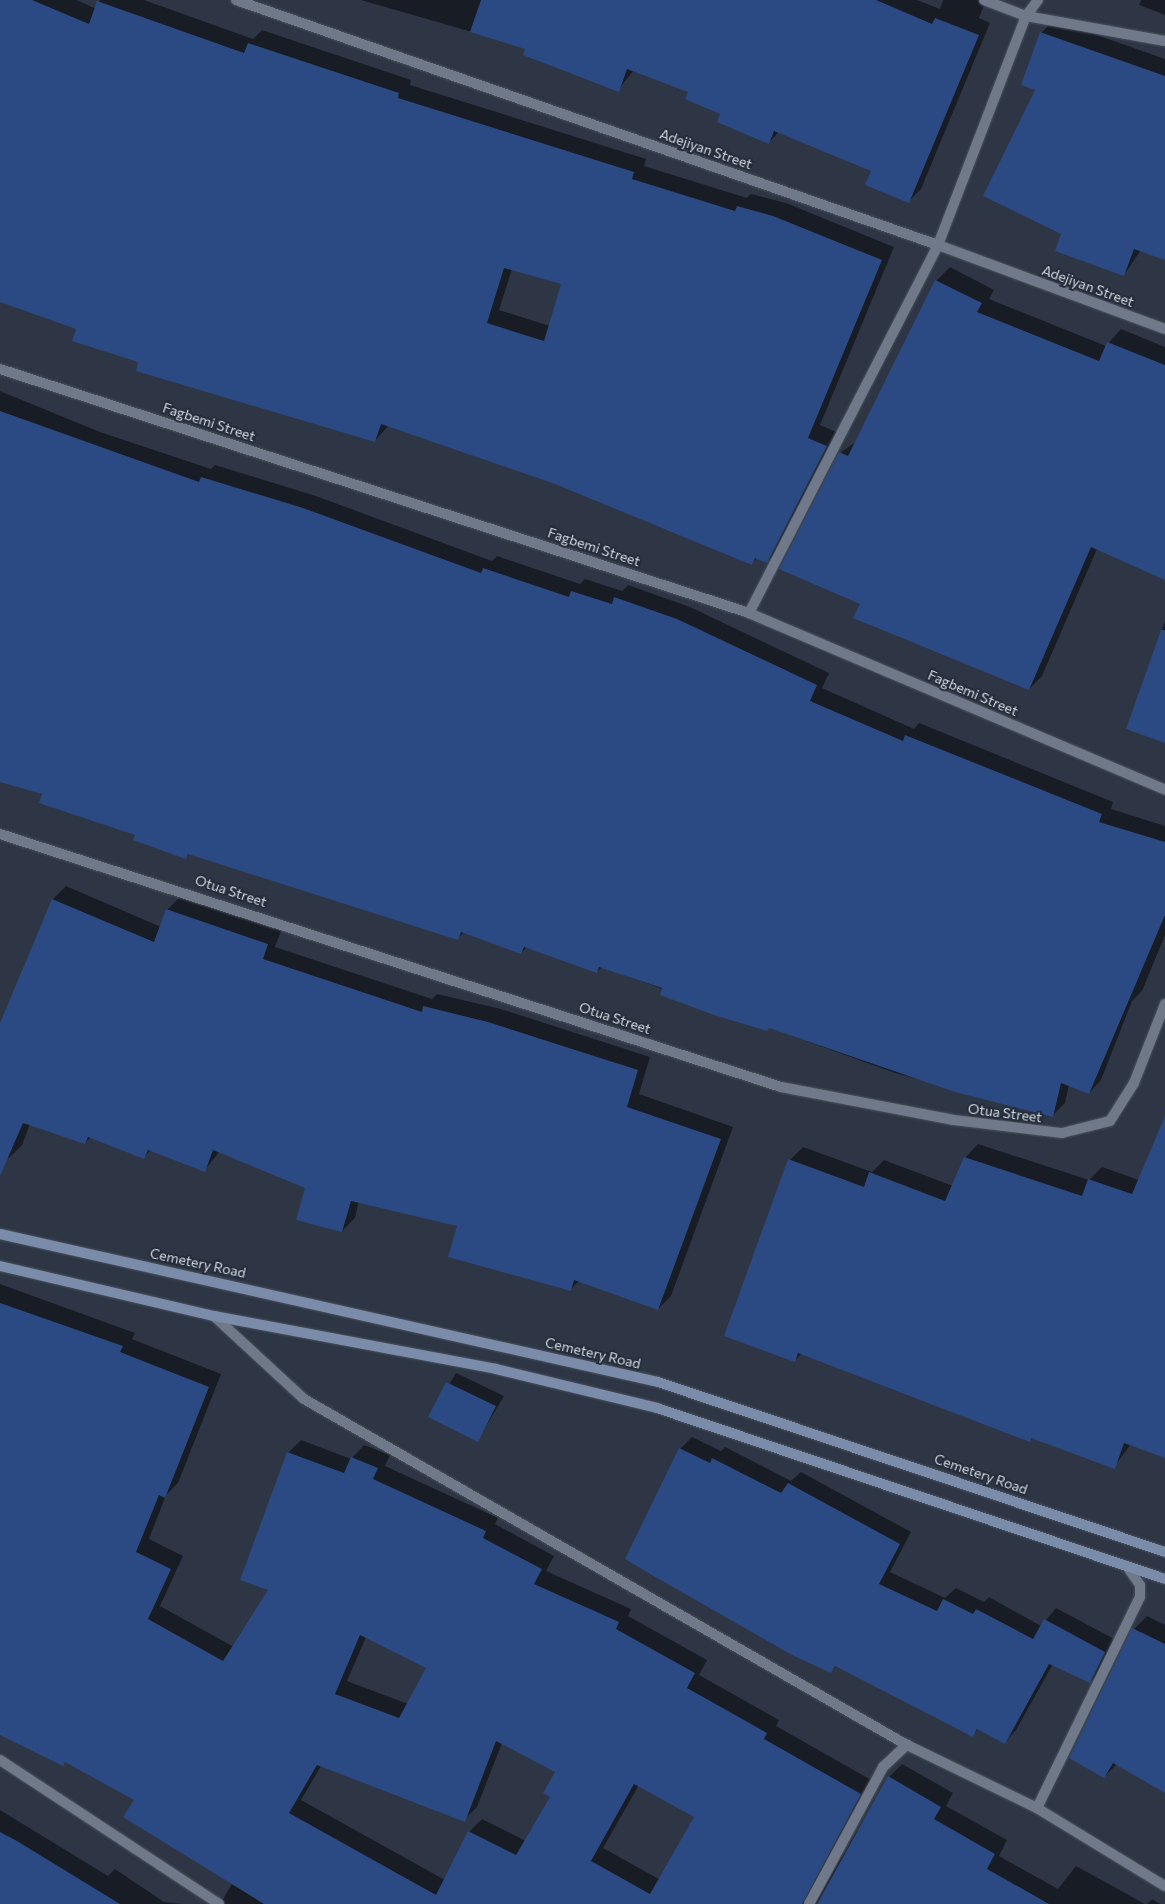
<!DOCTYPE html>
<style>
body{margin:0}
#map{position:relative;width:1165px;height:1904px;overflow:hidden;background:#2e3645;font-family:Commissioner,sans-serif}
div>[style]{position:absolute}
.shadow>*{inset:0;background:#0007}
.building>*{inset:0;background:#2b4982}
.roads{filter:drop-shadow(0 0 1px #4b525f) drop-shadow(0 0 1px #4b525f)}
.service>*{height:10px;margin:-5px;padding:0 5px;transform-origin:5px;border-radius:5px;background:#6f798a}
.minor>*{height:10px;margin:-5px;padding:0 5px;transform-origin:5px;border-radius:5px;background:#6f798a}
.secondary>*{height:10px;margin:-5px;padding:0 5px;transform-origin:5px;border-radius:5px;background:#7b8cab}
span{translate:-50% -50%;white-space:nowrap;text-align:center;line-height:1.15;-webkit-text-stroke:4px #242c3a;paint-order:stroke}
.street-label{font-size:14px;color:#d5dbe4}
</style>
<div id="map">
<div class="shadow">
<i style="clip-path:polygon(evenodd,0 0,77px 0,96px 9px,100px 0,144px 0,253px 39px,262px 30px,411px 80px,410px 85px,646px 159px,644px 166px,747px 198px,751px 194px,786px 203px,894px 247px,820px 425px,839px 433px,780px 549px,767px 562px,757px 558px,751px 564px,555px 483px,388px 426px,375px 441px,140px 361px,78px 328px,0 301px,0 0,512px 269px,563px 283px,550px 326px,499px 310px,512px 269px)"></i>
<i style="clip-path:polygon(361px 0,917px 0,940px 9px,943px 0,986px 0,979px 18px,990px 23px,921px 189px,908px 202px,873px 170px,779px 132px,769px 142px,690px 92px,634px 70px,618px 90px,527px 48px)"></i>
<i style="clip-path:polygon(1141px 0,1165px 0,1165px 15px,1139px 5px)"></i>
<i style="clip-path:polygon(1054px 20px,1165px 59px,1165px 259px,1141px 250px,1124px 275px,1063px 233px,1037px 89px,1041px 33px)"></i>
<i style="clip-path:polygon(950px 267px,994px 290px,989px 299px,1106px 346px,1121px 329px,1165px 347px,1165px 578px,1097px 549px,1042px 676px,1029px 689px,861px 603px,840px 453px,857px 441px,936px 281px)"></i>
<i style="clip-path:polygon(0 391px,100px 432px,211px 469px,215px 465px,316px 496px,492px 561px,497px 556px,580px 584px,585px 579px,622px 591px,628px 585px,690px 607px,829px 673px,822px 688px,914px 729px,919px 723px,1113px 802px,1111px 809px,1165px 826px,1165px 935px,1142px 991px,1132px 1001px,1101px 1080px,1089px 1093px,1069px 1085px,1065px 1103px,1053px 1115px,895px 1073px,602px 967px,597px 972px,527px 947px,521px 953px,464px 932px,458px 938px,190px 853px,186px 857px,44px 794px,0 781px)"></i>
<i style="clip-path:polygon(1165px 621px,1165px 742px,1127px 728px)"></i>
<i style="clip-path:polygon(66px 886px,161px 927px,167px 910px,180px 897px,281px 931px,275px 947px,432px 999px,437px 994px,501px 1009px,650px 1057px,639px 1094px,733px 1127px,671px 1296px,658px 1309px,579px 1281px,570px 1290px,458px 1225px,359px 1201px,355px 1218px,342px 1231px,306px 1187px,220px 1151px,204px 1171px,151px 1150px,144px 1157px,91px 1137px,85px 1143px,30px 1124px,22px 1145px,9px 1158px,0 1154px,0 1026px,53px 899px)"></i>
<i style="clip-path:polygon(1165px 1119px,1165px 1457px,1131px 1444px,1114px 1467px,1033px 1437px,1030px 1440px,802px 1353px,795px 1360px,790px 1160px,803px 1147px,872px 1172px,884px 1160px,953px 1186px,965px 1158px,978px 1144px,1089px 1180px,1102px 1167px,1139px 1180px)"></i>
<i style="clip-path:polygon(evenodd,0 1284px,135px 1333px,132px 1339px,221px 1374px,178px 1483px,166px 1495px,149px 1539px,183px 1556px,160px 1606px,234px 1647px,270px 1590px,288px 1453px,301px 1440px,351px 1459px,364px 1445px,390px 1455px,385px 1466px,498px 1518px,495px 1524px,554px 1556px,546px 1571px,631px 1609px,628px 1616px,707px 1660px,699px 1675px,779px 1720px,776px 1726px,873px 1781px,818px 1898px,889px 1777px,902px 1764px,953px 1793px,946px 1806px,1007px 1840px,999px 1856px,1058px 1889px,1076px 1866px,1145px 1904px,764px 1904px,696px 1816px,639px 1785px,603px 1848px,684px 1893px,678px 1904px,220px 1904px,232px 1884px,125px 1817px,136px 1800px,66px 1761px,63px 1764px,0 1734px,0 1284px,366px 1637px,428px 1668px,408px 1704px,347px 1681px,366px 1637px,0 1284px,502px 1743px,557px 1771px,552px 1796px,526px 1841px,482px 1819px,469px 1832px,445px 1880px,301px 1800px,321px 1766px,464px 1820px,477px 1807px,502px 1743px)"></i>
<i style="clip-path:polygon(456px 1373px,504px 1396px,478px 1440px,430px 1417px)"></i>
<i style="clip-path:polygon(692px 1437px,721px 1451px,725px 1447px,791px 1481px,801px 1472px,911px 1532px,890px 1572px,945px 1598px,956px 1588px,984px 1602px,989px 1597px,1041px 1626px,1056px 1608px,1116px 1640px,1102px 1670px,1090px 1682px,1053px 1664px,1016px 1730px,1005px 1742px,979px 1728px,973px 1735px,837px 1665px,831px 1671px,680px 1449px)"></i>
<i style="clip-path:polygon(1147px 1616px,1165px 1625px,1165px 1791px,1117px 1764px,1104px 1777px,1134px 1629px)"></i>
<i style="clip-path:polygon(0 1810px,108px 1876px,115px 1869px,164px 1902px,182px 1904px,0 1904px)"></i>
<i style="clip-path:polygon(1152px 1899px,1160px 1904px,1147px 1904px)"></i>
</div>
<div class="building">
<i style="clip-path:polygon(evenodd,0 0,32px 0,89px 24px,97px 1px,244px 53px,248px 43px,399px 93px,398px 98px,634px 172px,632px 179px,735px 211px,737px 206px,773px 216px,882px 260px,808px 438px,827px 446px,767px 563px,755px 558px,752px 565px,555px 484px,381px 424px,375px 442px,136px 371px,138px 362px,72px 341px,76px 329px,0 302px,0 0,504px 268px,561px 284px,544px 341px,487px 323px,504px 268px)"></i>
<i style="clip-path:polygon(481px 0,876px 0,932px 24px,935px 18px,979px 35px,909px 203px,865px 185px,871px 171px,774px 131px,769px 144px,717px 122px,720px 114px,685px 99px,688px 92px,627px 69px,619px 92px,523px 55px,525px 49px,470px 32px)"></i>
<i style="clip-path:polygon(1040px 32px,1165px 76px,1165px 260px,1134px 249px,1124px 276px,1055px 251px,1061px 234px,983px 196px,1035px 90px,1021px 85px)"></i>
<i style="clip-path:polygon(935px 280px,982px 303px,977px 312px,1099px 361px,1107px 342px,1165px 365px,1165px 580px,1091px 547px,1029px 690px,853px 618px,860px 604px,779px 569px,839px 452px,848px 456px)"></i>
<i style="clip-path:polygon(0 411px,199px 482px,201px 477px,303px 508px,481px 573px,483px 568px,569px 597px,571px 591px,612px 604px,614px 597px,677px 619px,817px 685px,810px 701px,903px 741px,905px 735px,1102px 814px,1099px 822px,1165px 842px,1165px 915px,1089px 1094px,1061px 1083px,1053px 1117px,955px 1092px,769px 1028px,767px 1031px,714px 1015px,660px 995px,662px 988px,599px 967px,597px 973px,524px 947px,521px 954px,461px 932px,458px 940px,188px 854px,186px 859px,133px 840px,135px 835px,39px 803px,42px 794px,0 782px)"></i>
<i style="clip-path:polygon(1161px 630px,1165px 630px,1165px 743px,1126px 729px)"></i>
<i style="clip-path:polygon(52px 899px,154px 942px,166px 909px,268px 944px,263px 959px,422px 1012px,423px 1006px,488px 1022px,638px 1070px,627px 1107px,721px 1139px,658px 1310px,574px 1280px,571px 1291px,448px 1257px,457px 1226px,351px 1201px,342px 1232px,296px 1220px,305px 1188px,213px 1150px,205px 1172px,148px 1150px,144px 1159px,88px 1137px,85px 1144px,23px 1123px,0 1176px,0 1023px)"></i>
<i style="clip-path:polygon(1165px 1116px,1165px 1458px,1124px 1443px,1115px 1469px,1031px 1438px,1030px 1442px,798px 1353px,795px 1362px,724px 1336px,788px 1159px,864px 1187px,869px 1172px,945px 1201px,964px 1157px,1082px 1196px,1088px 1179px,1132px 1194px)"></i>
<i style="clip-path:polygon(evenodd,0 1303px,123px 1346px,120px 1352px,209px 1387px,165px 1498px,159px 1495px,136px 1552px,171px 1569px,148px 1619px,223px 1661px,268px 1590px,240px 1580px,287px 1452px,344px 1473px,351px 1457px,378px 1468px,373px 1479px,486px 1531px,483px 1538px,542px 1569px,534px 1584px,619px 1622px,616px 1629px,695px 1673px,687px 1688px,767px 1733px,764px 1739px,861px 1794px,802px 1904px,264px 1904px,123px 1817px,134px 1800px,65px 1762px,63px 1766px,0 1735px,0 1303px,360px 1635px,426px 1668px,399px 1718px,335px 1694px,360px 1635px,0 1303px,496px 1741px,555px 1772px,543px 1793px,550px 1797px,516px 1855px,468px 1831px,436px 1895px,289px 1813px,317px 1765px,465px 1822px,496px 1741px,0 1303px,634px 1784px,694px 1817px,650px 1894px,591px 1861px,634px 1784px)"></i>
<i style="clip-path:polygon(446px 1382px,496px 1406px,478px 1442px,428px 1417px)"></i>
<i style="clip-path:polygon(679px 1448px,710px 1463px,712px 1458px,781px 1493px,788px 1483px,900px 1544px,879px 1584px,937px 1611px,943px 1599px,973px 1614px,976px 1609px,1033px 1639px,1044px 1619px,1105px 1652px,1090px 1683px,1049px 1664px,1005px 1744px,977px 1729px,973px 1737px,835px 1666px,831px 1673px,792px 1655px,652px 1575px,625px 1559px)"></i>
<i style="clip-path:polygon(1132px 1628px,1165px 1644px,1165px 1793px,1113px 1763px,1104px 1778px,1069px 1758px)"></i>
<i style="clip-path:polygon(888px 1776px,941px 1807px,934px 1819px,995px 1854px,987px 1869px,1049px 1904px,817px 1904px)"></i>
<i style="clip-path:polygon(0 1832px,17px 1841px,120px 1904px,0 1904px)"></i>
</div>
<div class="roads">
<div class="service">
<i style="left:1037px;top:1808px;width:235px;rotate:-64deg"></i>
<i style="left:1140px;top:1597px;width:12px;rotate:-90deg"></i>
<i style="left:1140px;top:1585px;width:19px;rotate:-125deg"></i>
<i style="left:809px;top:1904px;width:156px;rotate:-61.6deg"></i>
<i style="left:883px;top:1767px;width:33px;rotate:-43deg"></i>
</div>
<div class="minor">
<i style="left:236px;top:0;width:744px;rotate:19.24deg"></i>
<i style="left:938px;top:245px;width:242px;rotate:20.3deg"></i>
<i style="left:984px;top:0;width:45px;rotate:20.9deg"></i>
<i style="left:1026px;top:16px;width:141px;rotate:10.2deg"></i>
<i style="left:0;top:369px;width:788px;rotate:18.04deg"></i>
<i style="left:749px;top:613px;width:452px;rotate:23deg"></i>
<i style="left:749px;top:613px;width:414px;rotate:-62.8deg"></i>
<i style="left:938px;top:245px;width:245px;rotate:-69deg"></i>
<i style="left:1026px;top:16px;width:20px;rotate:-53deg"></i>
<i style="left:0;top:834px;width:821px;rotate:17.95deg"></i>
<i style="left:781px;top:1087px;width:176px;rotate:10.8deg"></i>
<i style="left:954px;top:1120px;width:109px;rotate:6.9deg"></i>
<i style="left:1062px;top:1133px;width:49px;rotate:-14deg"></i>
<i style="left:1110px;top:1121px;width:45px;rotate:-57.7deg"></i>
<i style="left:1134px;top:1083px;width:85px;rotate:-68.6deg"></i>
<i style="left:214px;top:1316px;width:122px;rotate:42.7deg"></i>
<i style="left:304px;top:1399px;width:695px;rotate:29.85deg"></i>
<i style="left:907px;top:1745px;width:144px;rotate:25.9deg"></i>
<i style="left:1037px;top:1808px;width:150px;rotate:31.4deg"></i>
<i style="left:0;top:1760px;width:262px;rotate:33.3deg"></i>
</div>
<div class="secondary">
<i style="left:0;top:1234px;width:674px;rotate:12.68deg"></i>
<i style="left:658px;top:1382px;width:535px;rotate:18.54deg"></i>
<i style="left:0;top:1266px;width:220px;rotate:13.2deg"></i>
<i style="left:214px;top:1316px;width:287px;rotate:10.6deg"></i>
<i style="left:496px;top:1369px;width:166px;rotate:13.6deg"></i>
<i style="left:657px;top:1408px;width:536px;rotate:18.6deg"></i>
</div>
</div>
<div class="street-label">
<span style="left:706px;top:149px;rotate:19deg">Adejiyan Street</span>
<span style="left:1088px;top:286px;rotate:20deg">Adejiyan Street</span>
<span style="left:209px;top:422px;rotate:18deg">Fagbemi Street</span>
<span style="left:594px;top:547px;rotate:18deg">Fagbemi Street</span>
<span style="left:973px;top:693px;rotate:23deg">Fagbemi Street</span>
<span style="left:231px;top:891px;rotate:18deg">Otua Street</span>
<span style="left:615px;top:1018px;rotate:18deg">Otua Street</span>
<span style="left:1005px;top:1113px;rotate:7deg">Otua Street</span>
<span style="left:198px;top:1263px;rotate:12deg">Cemetery Road</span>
<span style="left:593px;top:1353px;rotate:13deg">Cemetery Road</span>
<span style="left:981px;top:1474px;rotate:19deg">Cemetery Road</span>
</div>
</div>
